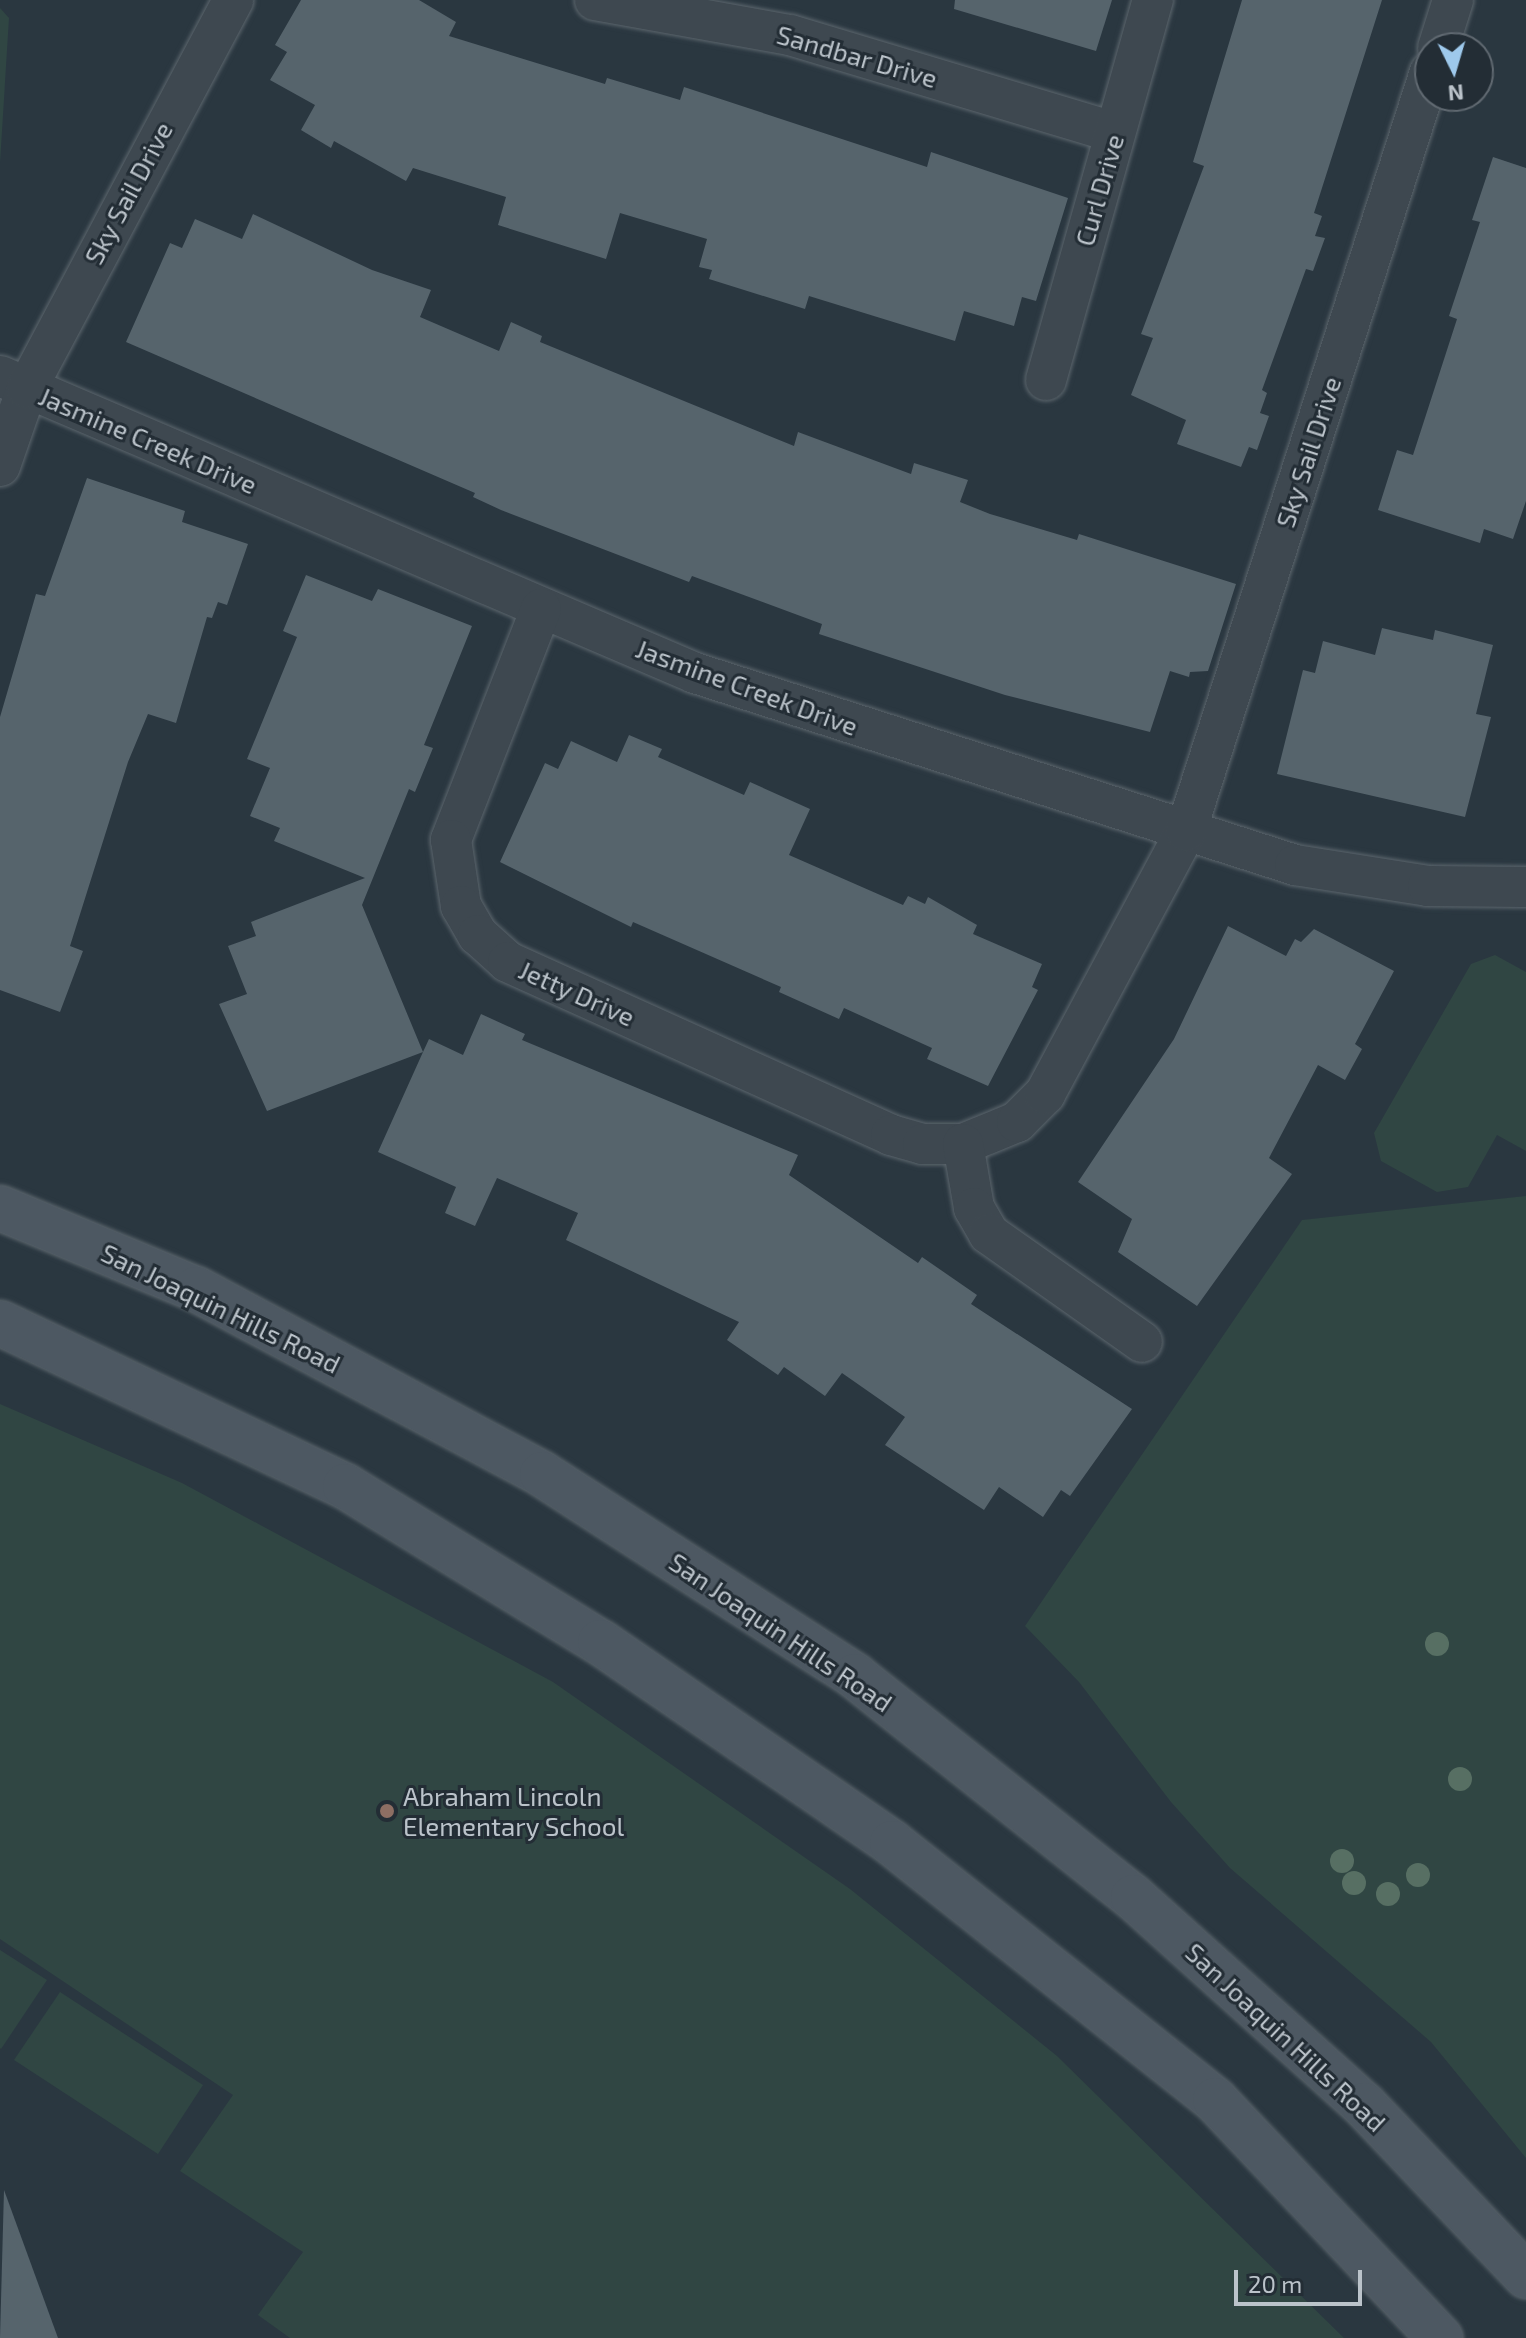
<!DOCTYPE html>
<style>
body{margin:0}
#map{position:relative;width:1526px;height:2338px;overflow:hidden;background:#2a3740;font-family:"Exo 2",sans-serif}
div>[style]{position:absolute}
.green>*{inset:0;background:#304643}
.building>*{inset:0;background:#56646c}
.roads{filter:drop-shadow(0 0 2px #5c666d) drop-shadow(0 0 2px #5c666d)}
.street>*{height:40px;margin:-20px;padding:0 20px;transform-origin:20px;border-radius:20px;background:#3e4850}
.secondary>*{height:44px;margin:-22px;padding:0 22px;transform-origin:22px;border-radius:22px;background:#4d5862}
.trees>*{width:24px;height:24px;margin:-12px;border-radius:50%;background:#576f63}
.dots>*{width:22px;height:22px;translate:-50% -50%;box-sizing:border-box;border:4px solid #232d35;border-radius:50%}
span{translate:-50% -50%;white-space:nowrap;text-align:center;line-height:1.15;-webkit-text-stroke:6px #232d35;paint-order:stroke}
.street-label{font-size:26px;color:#bbc3ca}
.poi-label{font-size:26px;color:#bbc3ca}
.left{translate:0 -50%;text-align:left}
.north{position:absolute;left:1414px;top:32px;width:80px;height:80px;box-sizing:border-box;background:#232d35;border:2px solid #606971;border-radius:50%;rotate:175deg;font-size:22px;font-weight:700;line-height:32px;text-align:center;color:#bbc3ca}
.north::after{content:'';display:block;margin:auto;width:28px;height:36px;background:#9ec9ec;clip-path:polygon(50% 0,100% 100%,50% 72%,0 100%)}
.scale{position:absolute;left:1234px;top:2270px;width:128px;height:36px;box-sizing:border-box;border:4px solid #bbc3ca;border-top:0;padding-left:10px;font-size:24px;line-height:28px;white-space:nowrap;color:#bbc3ca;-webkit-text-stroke:6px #232d35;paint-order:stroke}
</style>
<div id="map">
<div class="green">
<i style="clip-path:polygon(0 8px,9px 18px,0 163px)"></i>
<i style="clip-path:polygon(1495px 955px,1526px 972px,1526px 1151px,1497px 1135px,1468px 1187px,1437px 1192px,1381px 1161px,1374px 1133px,1471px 964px)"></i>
<i style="clip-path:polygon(1526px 1196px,1526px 2158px,1431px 2042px,1230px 1868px,1171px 1802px,1079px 1682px,1025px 1626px,1302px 1220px)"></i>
<i style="clip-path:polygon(0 1404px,182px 1483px,553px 1682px,850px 1889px,1057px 2056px,1344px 2338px,290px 2338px,258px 2315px,303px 2252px,180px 2171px,233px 2095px,0 1939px)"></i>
<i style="clip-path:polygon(0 1950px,47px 1980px,1px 2049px,0 2048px)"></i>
<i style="clip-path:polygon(60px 1992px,203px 2085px,158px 2154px,14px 2060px)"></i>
</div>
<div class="building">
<i style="clip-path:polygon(301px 0,419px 0,456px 22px,449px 36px,605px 84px,607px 78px,680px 100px,684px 87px,927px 167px,931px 152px,1068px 198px,1036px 301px,1022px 297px,1014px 326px,964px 311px,955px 341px,809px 296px,805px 309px,709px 279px,712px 270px,699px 267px,707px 239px,620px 213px,606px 259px,498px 225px,506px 197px,413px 168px,406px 181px,334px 141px,331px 148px,301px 130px,315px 105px,270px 80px,287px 52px,275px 45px)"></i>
<i style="clip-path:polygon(955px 0,1112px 0,1096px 51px,954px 9px)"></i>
<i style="clip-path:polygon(1242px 0,1382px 0,1314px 213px,1322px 216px,1315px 236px,1325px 238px,1313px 271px,1306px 269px,1262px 390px,1267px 393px,1260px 413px,1269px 416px,1257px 450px,1249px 447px,1241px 467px,1177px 444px,1186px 420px,1131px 395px,1153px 338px,1141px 334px,1204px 166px,1193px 162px)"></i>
<i style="clip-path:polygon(1493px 157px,1526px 168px,1526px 501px,1513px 539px,1484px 529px,1480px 543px,1378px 510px,1397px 450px,1413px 455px,1457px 319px,1449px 316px,1480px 222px,1472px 220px)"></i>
<i style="clip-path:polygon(253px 214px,372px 270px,431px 290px,420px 317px,499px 351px,511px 322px,542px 336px,540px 342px,794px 446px,798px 432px,911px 474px,914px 463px,968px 480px,960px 502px,990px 514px,1077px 540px,1079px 534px,1236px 584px,1208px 671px,1190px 672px,1189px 677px,1170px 671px,1150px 732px,1005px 695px,819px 634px,822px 624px,692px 576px,689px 582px,501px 510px,473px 497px,475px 493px,126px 342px,170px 243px,182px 248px,195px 219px,242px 239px)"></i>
<i style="clip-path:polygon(87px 478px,185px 511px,182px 522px,248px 544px,227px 605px,218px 602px,212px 618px,207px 617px,176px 723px,148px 714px,128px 762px,70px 946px,83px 951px,60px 1012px,0 990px,0 717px,36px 594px,45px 596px)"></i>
<i style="clip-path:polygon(306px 575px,372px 601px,378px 589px,472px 626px,424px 745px,433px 748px,415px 792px,409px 789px,362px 905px,423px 1052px,429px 1039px,463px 1055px,481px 1014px,525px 1034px,522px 1040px,798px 1155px,789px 1175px,918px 1263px,922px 1257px,977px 1295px,971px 1304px,1132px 1409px,1070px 1496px,1061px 1490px,1043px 1517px,999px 1487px,984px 1510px,885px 1445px,905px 1417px,842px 1373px,825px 1396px,784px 1367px,778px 1375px,727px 1340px,739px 1322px,566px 1240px,578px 1213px,497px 1178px,475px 1226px,445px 1213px,456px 1187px,378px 1152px,423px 1052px,267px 1111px,219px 1004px,247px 994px,228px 946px,256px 936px,251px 922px,365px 878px,274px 841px,280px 828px,250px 816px,270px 768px,247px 759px,297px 637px,283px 631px)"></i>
<i style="clip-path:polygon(1382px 628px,1433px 640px,1435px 630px,1493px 645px,1476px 714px,1491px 717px,1465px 817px,1277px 774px,1303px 670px,1315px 673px,1323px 641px,1375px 655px)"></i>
<i style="clip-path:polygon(629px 735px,662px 749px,658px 757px,744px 795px,750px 782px,810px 809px,789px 855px,903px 905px,908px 896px,925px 904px,928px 897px,977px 925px,973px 934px,1042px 964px,1032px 987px,1038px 990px,988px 1086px,927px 1059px,932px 1048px,844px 1008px,839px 1019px,779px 992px,781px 987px,633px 922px,631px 927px,500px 862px,545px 763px,558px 769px,571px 741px,617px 762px)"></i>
<i style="clip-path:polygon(1228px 926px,1286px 956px,1295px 939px,1301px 942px,1314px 929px,1394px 971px,1355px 1044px,1362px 1049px,1345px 1080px,1318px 1065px,1269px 1158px,1292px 1174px,1197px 1306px,1118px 1252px,1132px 1219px,1078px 1182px,1174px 1039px)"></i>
<i style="clip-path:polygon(4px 2190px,58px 2338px,0 2338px)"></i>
</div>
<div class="roads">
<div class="street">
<i style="left:595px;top:0;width:198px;rotate:10.2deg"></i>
<i style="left:790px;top:35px;width:338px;rotate:16.7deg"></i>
<i style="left:1438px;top:48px;width:50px;rotate:-72.6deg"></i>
<i style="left:0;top:376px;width:756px;rotate:23.14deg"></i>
<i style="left:695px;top:673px;width:630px;rotate:17.74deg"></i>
<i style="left:1295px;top:865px;width:135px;rotate:9deg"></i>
<i style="left:1428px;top:886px;width:98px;rotate:0.6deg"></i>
<i style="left:1046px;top:380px;width:395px;rotate:-74.3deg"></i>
<i style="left:0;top:466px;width:83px;rotate:-70.9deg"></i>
<i style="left:27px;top:388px;width:439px;rotate:-62deg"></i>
<i style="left:541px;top:609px;width:248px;rotate:111.3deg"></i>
<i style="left:451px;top:840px;width:67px;rotate:81.4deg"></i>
<i style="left:461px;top:906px;width:34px;rotate:60deg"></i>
<i style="left:478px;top:935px;width:40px;rotate:42deg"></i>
<i style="left:508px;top:962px;width:420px;rotate:24.3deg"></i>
<i style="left:891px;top:1135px;width:33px;rotate:16deg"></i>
<i style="left:923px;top:1144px;width:40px"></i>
<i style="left:963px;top:1144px;width:58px;rotate:-22.2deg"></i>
<i style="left:1017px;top:1122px;width:40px;rotate:-45deg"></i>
<i style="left:1045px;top:1094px;width:298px;rotate:-61.8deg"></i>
<i style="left:1186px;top:831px;width:797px;rotate:-72.18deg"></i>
<i style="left:963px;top:1144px;width:65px;rotate:80.2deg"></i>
<i style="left:974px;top:1208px;width:30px;rotate:60deg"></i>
<i style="left:989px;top:1234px;width:187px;rotate:35.2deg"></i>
</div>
<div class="secondary">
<i style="left:0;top:1208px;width:212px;rotate:22.5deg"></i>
<i style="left:196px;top:1289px;width:392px;rotate:28.1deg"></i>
<i style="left:542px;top:1474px;width:373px;rotate:32.8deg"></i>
<i style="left:855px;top:1676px;width:355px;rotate:38.5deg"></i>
<i style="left:1133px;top:1897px;width:311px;rotate:42deg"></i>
<i style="left:1364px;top:2105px;width:236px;rotate:46.5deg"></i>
<i style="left:0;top:1323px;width:382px;rotate:25.3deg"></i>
<i style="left:345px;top:1486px;width:299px;rotate:31.5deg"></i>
<i style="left:600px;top:1642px;width:354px;rotate:34.5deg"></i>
<i style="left:892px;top:1843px;width:413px;rotate:38.5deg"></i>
<i style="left:1215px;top:2100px;width:328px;rotate:46.6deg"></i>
</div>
</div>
<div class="trees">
<i style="left:1437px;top:1644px"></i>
<i style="left:1460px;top:1779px"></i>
<i style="left:1342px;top:1861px"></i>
<i style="left:1418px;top:1875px"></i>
<i style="left:1354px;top:1883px"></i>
<i style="left:1388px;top:1894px"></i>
</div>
<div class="dots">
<i style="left:387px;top:1811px;background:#8d6e63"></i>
</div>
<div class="street-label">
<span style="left:857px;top:56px;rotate:16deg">Sandbar Drive</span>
<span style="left:1099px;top:190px;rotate:-74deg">Curl Drive</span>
<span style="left:128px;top:193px;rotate:-62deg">Sky Sail Drive</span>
<span style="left:148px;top:440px;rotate:23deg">Jasmine Creek Drive</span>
<span style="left:1308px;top:452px;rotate:-72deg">Sky Sail Drive</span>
<span style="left:747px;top:687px;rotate:20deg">Jasmine Creek Drive</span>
<span style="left:577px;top:993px;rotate:24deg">Jetty Drive</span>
<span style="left:221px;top:1308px;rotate:26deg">San Joaquin Hills Road</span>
<span style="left:781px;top:1632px;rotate:34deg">San Joaquin Hills Road</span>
<span style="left:1286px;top:2037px;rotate:43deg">San Joaquin Hills Road</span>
</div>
<div class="poi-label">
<span class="left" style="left:403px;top:1811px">Abraham Lincoln<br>Elementary School</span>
</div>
<div class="north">N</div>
<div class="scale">20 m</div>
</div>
